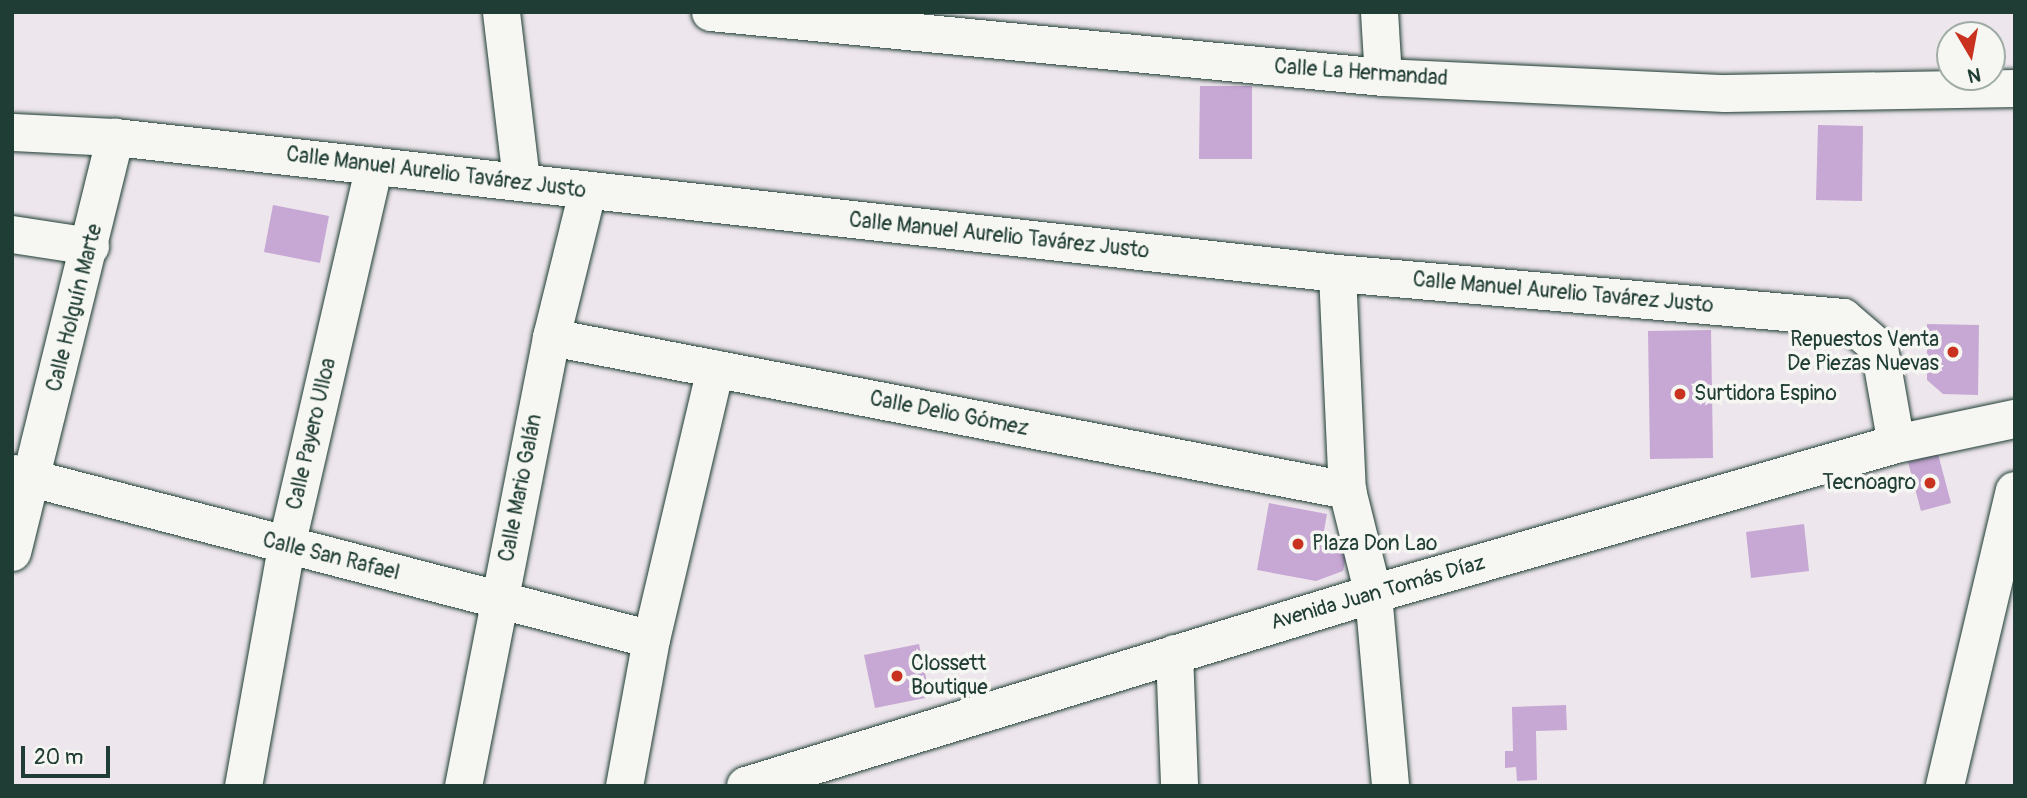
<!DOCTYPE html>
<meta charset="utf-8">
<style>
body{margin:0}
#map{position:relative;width:2027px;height:798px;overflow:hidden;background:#ede6ec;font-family:Pangolin,sans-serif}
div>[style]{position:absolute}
.building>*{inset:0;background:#c7a7d3}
.roads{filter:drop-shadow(0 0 2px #1f3d34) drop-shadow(0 0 2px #1f3d34)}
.minor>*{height:37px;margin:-18.5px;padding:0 18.5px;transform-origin:18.5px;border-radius:18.5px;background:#f6f6f2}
.tertiary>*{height:38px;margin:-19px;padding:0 19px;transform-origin:19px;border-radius:19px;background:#f6f6f2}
.dots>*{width:19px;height:19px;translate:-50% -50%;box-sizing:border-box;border:4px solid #f6f6f2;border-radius:50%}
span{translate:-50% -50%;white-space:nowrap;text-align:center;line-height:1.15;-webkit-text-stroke:7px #f6f6f2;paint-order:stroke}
.street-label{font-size:21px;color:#1f3d34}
.poi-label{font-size:21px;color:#1f3d34}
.right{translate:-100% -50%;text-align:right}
.left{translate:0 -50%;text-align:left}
.frame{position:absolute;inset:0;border:14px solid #1f3d34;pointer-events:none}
.north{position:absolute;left:1936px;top:21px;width:70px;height:70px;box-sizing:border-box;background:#f6f6f2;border:2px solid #a0aca6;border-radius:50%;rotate:170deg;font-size:19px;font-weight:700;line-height:28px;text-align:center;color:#1f3d34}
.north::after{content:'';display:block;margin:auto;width:24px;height:32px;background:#c8321e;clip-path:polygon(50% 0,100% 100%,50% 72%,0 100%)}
.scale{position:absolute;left:21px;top:746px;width:89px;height:32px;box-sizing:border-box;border:4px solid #1f3d34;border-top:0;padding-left:9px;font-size:21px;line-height:24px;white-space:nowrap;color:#1f3d34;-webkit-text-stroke:5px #f6f6f2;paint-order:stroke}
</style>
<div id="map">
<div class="building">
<i style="clip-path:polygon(1200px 86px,1252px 86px,1252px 159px,1199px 159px)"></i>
<i style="clip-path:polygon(1818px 125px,1863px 126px,1862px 201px,1816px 200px)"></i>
<i style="clip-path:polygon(273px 205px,329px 216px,320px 263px,264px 252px)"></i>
<i style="clip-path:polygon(1927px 324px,1979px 325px,1978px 395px,1943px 394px,1927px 380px)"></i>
<i style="clip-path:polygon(1711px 330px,1713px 458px,1650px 459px,1648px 331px)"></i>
<i style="clip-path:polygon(1938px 454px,1951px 503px,1921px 511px,1908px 462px)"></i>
<i style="clip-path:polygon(1269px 503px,1327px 514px,1322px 542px,1348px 547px,1343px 571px,1316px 581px,1257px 570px)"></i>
<i style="clip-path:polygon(1804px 524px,1809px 571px,1751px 578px,1746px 532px)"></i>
<i style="clip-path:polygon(919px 644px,930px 697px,875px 708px,864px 655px)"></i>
<i style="clip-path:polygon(1566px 705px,1567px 730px,1536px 731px,1537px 780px,1517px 781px,1516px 767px,1505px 768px,1505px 751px,1513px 751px,1512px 707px)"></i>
</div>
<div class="roads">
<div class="minor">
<i style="left:501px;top:12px;width:169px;rotate:83.2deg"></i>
<i style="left:710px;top:12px;width:676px;rotate:5.52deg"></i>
<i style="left:1383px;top:77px;width:342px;rotate:2.7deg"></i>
<i style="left:1725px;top:93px;width:290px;rotate:-1deg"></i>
<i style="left:1379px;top:12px;width:65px;rotate:86.5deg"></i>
<i style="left:12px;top:132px;width:103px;rotate:2.8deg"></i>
<i style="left:115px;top:137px;width:1230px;rotate:6.35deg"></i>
<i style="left:1337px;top:273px;width:508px;rotate:4.97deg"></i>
<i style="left:1843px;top:317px;width:48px;rotate:40.7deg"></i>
<i style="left:1879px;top:348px;width:97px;rotate:80deg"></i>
<i style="left:12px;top:234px;width:79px;rotate:8.7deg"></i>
<i style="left:1337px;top:273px;width:217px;rotate:87.4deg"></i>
<i style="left:1347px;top:490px;width:107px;rotate:76deg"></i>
<i style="left:1373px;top:594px;width:193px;rotate:84.9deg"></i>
<i style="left:551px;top:337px;width:811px;rotate:10.88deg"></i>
<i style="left:12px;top:473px;width:660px;rotate:14.56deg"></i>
<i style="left:12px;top:552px;width:428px;rotate:-76.1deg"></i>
<i style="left:1174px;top:653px;width:133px;rotate:87.8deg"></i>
<i style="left:243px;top:786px;width:244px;rotate:-79.8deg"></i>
<i style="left:286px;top:546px;width:390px;rotate:-77deg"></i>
<i style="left:463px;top:786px;width:458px;rotate:-78.9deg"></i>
<i style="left:551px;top:337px;width:150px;rotate:-76.1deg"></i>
<i style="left:624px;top:786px;width:149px;rotate:-79.6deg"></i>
<i style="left:651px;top:639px;width:278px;rotate:-76.7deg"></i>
</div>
<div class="tertiary">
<i style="left:746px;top:786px;width:656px;rotate:-17.03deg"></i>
<i style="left:1373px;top:594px;width:544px;rotate:-16deg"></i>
<i style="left:1896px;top:444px;width:122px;rotate:-11.9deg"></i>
<i style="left:1945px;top:786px;width:303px;rotate:-76.7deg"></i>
</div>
</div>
<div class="dots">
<i style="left:1953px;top:352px;background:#c8321e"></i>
<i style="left:1680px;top:394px;background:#c8321e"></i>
<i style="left:1930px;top:483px;background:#c8321e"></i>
<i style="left:1298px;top:544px;background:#c8321e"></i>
<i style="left:897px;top:676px;background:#c8321e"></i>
</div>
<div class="street-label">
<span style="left:1361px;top:73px;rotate:4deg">Calle La Hermandad</span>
<span style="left:436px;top:173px;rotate:7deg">Calle Manuel Aurelio Tavárez Justo</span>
<span style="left:999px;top:236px;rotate:6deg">Calle Manuel Aurelio Tavárez Justo</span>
<span style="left:1563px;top:293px;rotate:5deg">Calle Manuel Aurelio Tavárez Justo</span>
<span style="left:75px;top:308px;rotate:-76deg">Calle Holguín Marte</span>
<span style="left:949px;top:414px;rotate:11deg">Calle Delio Gómez</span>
<span style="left:312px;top:434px;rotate:-77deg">Calle Payero Ulloa</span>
<span style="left:521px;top:488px;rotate:-79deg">Calle Mario Galán</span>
<span style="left:331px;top:557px;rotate:14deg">Calle San Rafael</span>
<span style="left:1378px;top:593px;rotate:-16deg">Avenida Juan Tomás Díaz</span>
</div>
<div class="poi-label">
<span class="right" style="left:1939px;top:352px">Repuestos Venta<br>De Piezas Nuevas</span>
<span class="left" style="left:1694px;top:394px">Surtidora Espino</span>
<span class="right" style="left:1916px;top:483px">Tecnoagro</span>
<span class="left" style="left:1312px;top:544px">Plaza Don Lao</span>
<span class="left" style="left:911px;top:676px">Clossett<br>Boutique</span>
</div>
<div class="frame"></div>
<div class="north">N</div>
<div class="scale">20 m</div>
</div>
